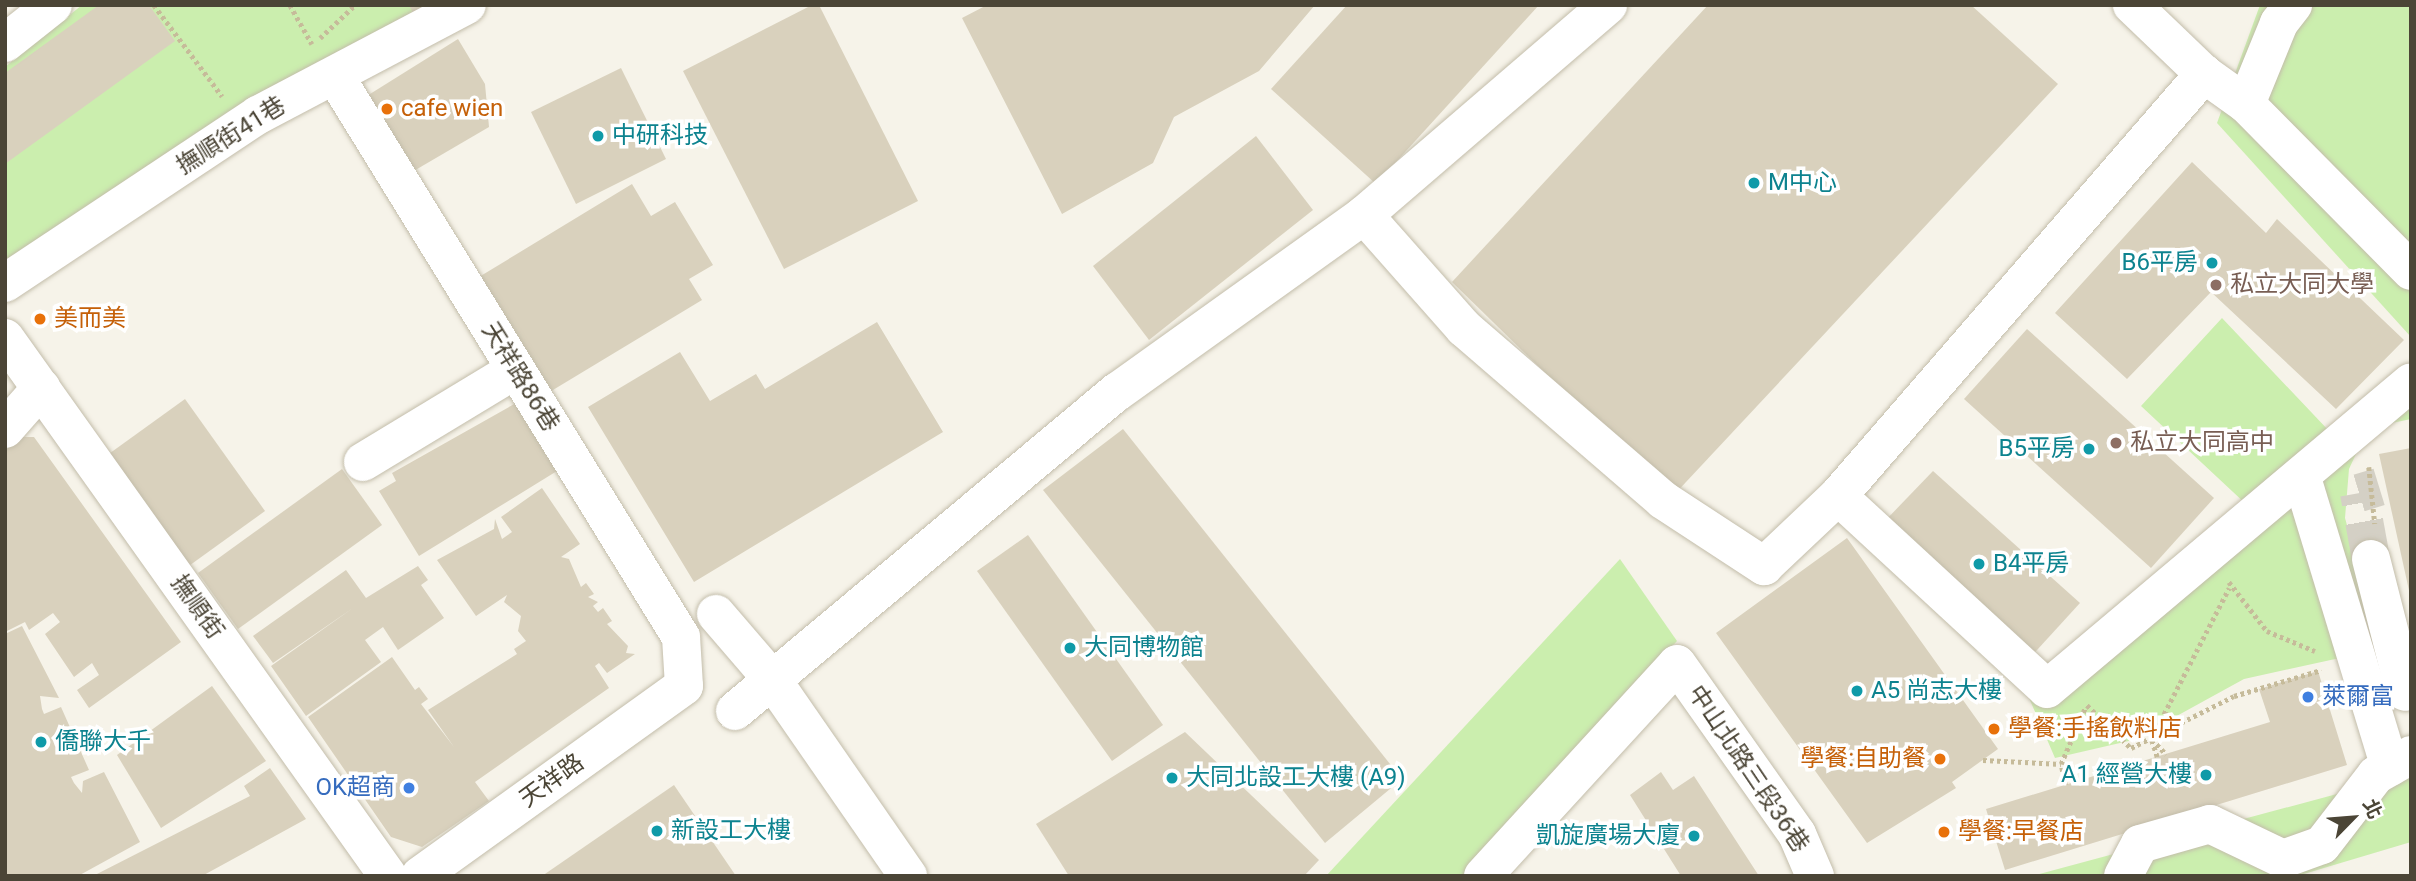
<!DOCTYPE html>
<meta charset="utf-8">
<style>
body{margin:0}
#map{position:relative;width:2416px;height:881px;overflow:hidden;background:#f6f3e9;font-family:Roboto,"Noto Sans TC",sans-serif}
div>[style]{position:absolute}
.green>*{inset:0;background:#cbeeae}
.building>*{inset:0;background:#d9d1bd}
.minor-tunnel>*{height:38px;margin-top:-19px;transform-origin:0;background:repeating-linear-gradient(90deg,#d4d0c5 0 38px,transparent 0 57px)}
.path>*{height:4.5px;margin-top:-2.25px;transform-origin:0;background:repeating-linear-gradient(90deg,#c6bb9a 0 3.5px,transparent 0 7px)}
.roads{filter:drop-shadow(0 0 2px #c3bdaa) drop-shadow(0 0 2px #c3bdaa)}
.minor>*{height:38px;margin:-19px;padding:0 19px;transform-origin:19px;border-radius:19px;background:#fff}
.dots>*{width:19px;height:19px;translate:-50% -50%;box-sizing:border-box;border:4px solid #fff;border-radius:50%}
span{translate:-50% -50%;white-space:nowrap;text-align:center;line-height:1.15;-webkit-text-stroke:7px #fff;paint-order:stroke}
.food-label{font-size:24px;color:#c56008}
.left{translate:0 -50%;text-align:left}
.right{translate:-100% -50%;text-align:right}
.street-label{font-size:24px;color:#4b4536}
.culture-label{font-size:24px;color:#0d838f}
.education-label{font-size:24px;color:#785e54}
.shop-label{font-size:24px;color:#366cbe}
.frame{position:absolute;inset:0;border:7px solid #4b4536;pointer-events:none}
.north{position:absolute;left:2318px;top:783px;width:70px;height:70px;-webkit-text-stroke:5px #fff;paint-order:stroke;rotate:65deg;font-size:19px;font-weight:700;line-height:28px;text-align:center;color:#4b4536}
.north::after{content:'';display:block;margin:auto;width:24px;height:32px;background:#4b4536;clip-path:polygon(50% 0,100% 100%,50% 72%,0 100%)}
</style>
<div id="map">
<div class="green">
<i style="clip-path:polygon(82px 5px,438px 5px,5px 261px,5px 67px)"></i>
<i style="clip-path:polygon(2260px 5px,2411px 5px,2411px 337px,2217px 123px)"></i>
<i style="clip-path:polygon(2222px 318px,2330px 432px,2411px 388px,2411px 419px,2368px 428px,2349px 469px,2345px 518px,2381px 649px,2244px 679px,2133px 740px,2055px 758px,2023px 684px,2248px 506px,2141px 406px)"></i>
<i style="clip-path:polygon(1620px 559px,1677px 641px,1464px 876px,1326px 876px)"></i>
<i style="clip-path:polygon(2411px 768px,2411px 842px,2297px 876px,2032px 876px,2385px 781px)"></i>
</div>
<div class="building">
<i style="clip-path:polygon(99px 5px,149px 5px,175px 41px,5px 164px,5px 73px)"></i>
<i style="clip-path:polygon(409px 5px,429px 5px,413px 13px)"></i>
<i style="clip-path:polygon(812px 5px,819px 5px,918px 201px,784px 269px,683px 71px)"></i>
<i style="clip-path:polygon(987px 5px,1315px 5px,1259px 71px,1174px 117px,1153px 163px,1062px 214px,962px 18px)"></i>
<i style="clip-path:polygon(1347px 5px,1539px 5px,1376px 184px,1271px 89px)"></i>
<i style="clip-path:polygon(1708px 5px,1971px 5px,2058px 84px,1672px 497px,1452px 282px)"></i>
<i style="clip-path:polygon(458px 39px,485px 84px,489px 127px,400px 179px,354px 104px)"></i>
<i style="clip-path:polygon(621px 68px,666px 159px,576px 204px,531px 112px)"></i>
<i style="clip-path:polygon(1256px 136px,1313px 210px,1149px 340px,1093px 266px)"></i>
<i style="clip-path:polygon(2192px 162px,2266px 233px,2277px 219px,2404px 340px,2336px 409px,2211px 292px,2127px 379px,2055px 313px)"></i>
<i style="clip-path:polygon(632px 184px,651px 216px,675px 202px,713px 265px,689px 279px,702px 300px,543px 396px,474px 280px)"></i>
<i style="clip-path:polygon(877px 322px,943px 432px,694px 582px,588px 407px,680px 352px,710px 401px,756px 374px,765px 389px)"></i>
<i style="clip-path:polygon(2027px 329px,2214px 498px,2151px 568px,1964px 399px)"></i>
<i style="clip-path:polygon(185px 399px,265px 511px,186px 568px,106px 456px)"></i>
<i style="clip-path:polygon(516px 403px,557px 471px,419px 556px,379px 491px,396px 481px,392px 473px)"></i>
<i style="clip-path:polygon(1123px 429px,1402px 779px,1325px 843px,1043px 490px)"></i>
<i style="clip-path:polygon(17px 437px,34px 437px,181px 642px,89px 708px,77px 690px,99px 675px,92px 663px,74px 677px,45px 634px,60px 622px,53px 613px,29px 630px,25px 622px,5px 632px,5px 452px)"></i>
<i style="clip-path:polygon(2411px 448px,2411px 595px,2410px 595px,2379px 454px)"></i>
<i style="clip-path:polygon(342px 469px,382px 525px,238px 629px,198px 573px)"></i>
<i style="clip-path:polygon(1933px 471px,2080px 603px,2026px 662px,1882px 524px)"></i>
<i style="clip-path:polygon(542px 488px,580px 544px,561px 557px,569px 559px,581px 587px,586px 583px,594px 594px,588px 597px,598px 602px,593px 606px,598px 612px,603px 608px,612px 621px,607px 624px,628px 646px,626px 653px,635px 654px,607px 673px,599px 663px,595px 666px,609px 688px,475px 782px,489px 801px,422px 847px,391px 837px,308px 717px,392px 657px,415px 690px,419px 687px,428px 699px,421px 704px,454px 747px,428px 710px,517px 654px,514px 649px,526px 641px,518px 631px,521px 616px,504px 602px,507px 595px,476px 616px,437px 560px,494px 529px,495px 519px,502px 539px,512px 532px,501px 517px)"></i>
<i style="clip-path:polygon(1028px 535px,1163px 725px,1112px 761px,977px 571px)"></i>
<i style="clip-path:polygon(1847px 538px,1998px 749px,1952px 782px,1956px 788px,1867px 843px,1716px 633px)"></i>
<i style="clip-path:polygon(418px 566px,428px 580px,421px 585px,444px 618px,398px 650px,383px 627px,365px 640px,381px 662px,306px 716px,271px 666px,353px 608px,273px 663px,253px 636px,346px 570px,366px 598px)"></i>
<i style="clip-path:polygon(22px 626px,59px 698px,40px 696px,42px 709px,44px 714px,61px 707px,89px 770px,71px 777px,74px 783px,82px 793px,83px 781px,104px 772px,140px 842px,78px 876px,5px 876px,5px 634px)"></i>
<i style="clip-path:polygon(2318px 671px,2347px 765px,2005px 870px,1986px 809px,2270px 722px,2259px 689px)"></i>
<i style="clip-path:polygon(212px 686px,266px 761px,161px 828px,117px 755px)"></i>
<i style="clip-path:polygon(1185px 732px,1319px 860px,1304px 876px,1069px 876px,1036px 824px)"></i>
<i style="clip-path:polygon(270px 768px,306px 819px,202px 876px,93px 876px,250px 796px,244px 786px)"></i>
<i style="clip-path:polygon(1661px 772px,1673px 790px,1694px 776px,1759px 876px,1681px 876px,1630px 795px)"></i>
<i style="clip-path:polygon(674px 785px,736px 876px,542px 876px)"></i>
</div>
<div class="minor-tunnel">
<i style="left:2371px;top:559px;width:67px;rotate:-100.3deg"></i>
<i style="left:2359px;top:493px;width:21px;rotate:-17deg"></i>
</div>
<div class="path">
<i style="left:154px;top:5px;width:114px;rotate:53.2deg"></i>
<i style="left:290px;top:5px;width:45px;rotate:60.6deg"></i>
<i style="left:320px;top:38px;width:48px;rotate:-43.3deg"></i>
<i style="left:2369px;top:467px;width:57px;rotate:84deg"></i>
<i style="left:2229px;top:582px;width:62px;rotate:52.2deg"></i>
<i style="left:2267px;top:631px;width:52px;rotate:22.6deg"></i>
<i style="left:2087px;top:705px;width:62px;rotate:44.3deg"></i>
<i style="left:2131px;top:748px;width:115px;rotate:-26.8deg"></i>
<i style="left:2234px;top:696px;width:91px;rotate:-16.6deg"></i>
<i style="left:2152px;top:739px;width:21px;rotate:47deg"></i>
<i style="left:2157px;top:757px;width:19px;rotate:-108deg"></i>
<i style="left:2151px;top:739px;width:170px;rotate:-62.7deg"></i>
<i style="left:1983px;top:760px;width:78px;rotate:2.9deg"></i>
<i style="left:2065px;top:785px;width:21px;rotate:-101deg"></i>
<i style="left:2061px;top:764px;width:61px;rotate:-66.8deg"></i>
</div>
<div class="roads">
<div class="minor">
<i style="left:5px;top:43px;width:61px;rotate:-38.4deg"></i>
<i style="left:2204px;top:74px;width:52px;rotate:35.5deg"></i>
<i style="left:2246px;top:104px;width:235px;rotate:45.3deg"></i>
<i style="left:335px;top:76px;width:659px;rotate:58.34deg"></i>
<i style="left:681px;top:637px;width:49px;rotate:86.5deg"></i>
<i style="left:684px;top:686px;width:325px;rotate:144.3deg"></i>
<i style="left:2246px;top:104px;width:87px;rotate:-67.8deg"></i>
<i style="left:2279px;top:23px;width:23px;rotate:-52deg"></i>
<i style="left:1364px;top:215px;width:151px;rotate:48.5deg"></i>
<i style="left:1464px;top:328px;width:263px;rotate:40.8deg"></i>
<i style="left:1663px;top:500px;width:121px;rotate:33.2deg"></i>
<i style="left:1764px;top:566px;width:102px;rotate:-43.4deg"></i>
<i style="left:1838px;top:496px;width:559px;rotate:-49.06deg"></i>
<i style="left:2204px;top:74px;width:100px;rotate:-136.2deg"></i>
<i style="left:5px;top:283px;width:304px;rotate:-33.6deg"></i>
<i style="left:258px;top:115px;width:236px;rotate:-27.8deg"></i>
<i style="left:5px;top:338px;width:660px;rotate:54.55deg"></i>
<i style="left:5px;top:429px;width:55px;rotate:-48.7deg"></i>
<i style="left:363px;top:462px;width:178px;rotate:-31.2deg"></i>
<i style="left:2302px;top:478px;width:302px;rotate:73.1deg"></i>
<i style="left:1838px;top:496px;width:284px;rotate:42.7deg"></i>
<i style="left:2047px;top:689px;width:476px;rotate:-40.1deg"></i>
<i style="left:2371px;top:559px;width:137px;rotate:75.7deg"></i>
<i style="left:716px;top:614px;width:84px;rotate:49.3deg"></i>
<i style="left:771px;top:678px;width:241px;rotate:55.3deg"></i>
<i style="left:735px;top:711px;width:498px;rotate:-39.9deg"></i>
<i style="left:1117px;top:392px;width:304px;rotate:-35.6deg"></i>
<i style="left:1364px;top:215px;width:322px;rotate:-40.7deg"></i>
<i style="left:1483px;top:876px;width:287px;rotate:-47.5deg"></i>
<i style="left:1677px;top:664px;width:208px;rotate:54.8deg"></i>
<i style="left:1797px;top:834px;width:46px;rotate:66.8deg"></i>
<i style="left:2123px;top:876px;width:36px;rotate:-62deg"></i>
<i style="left:2140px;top:844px;width:73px;rotate:-15.9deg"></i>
<i style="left:2210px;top:824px;width:81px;rotate:25.6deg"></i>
<i style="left:2283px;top:859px;width:41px;rotate:-19.7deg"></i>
<i style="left:2322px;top:845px;width:88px;rotate:-52.4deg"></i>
<i style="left:2376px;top:775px;width:40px;rotate:-29.7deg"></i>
</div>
</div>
<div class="dots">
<i style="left:387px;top:109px;background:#e8710a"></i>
<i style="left:598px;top:136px;background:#0f9aa8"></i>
<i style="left:1754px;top:183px;background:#0f9aa8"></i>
<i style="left:2212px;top:263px;background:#0f9aa8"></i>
<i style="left:2216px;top:285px;background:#8d6e63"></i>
<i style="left:40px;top:319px;background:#e8710a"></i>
<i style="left:2116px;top:443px;background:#8d6e63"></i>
<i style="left:2089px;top:449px;background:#0f9aa8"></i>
<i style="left:1979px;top:564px;background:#0f9aa8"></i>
<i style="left:1070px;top:648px;background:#0f9aa8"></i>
<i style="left:1857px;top:691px;background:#0f9aa8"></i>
<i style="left:2308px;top:697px;background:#3f7fe0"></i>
<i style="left:1994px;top:729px;background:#e8710a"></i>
<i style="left:41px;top:742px;background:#0f9aa8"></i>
<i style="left:1940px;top:759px;background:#e8710a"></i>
<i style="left:2206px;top:775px;background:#0f9aa8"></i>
<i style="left:1172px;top:778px;background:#0f9aa8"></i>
<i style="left:409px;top:788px;background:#3f7fe0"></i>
<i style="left:657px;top:831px;background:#0f9aa8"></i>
<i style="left:1944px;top:832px;background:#e8710a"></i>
<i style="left:1694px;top:836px;background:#0f9aa8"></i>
</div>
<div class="food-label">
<span class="left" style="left:401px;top:109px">cafe wien</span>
<span class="left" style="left:54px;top:319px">美而美</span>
<span class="left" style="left:2008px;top:729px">學餐:手搖飲料店</span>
<span class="right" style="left:1926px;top:759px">學餐:自助餐</span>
<span class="left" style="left:1958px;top:832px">學餐:早餐店</span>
</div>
<div class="street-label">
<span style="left:231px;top:136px;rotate:-32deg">撫順街41巷</span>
<span style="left:520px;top:377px;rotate:58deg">天祥路86巷</span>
<span style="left:197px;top:607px;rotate:55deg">撫順街</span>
<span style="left:1748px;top:769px;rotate:56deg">中山北路三段36巷</span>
<span style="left:552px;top:781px;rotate:-36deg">天祥路</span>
</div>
<div class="culture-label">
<span class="left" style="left:612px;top:136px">中研科技</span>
<span class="left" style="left:1768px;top:183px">M中心</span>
<span class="right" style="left:2198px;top:263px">B6平房</span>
<span class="right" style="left:2075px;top:449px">B5平房</span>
<span class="left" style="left:1993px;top:564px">B4平房</span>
<span class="left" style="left:1084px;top:648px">大同博物館</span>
<span class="left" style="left:1871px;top:691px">A5 尚志大樓</span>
<span class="left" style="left:55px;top:742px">僑聯大千</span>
<span class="right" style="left:2192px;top:775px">A1 經營大樓</span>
<span class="left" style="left:1186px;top:778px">大同北設工大樓 (A9)</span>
<span class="left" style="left:671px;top:831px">新設工大樓</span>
<span class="right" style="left:1680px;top:836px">凱旋廣場大廈</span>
</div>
<div class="education-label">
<span class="left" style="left:2230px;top:285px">私立大同大學</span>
<span class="left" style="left:2130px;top:443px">私立大同高中</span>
</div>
<div class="shop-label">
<span class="left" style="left:2322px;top:697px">萊爾富</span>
<span class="right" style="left:395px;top:788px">OK超商</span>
</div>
<div class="frame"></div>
<div class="north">北</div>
</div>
